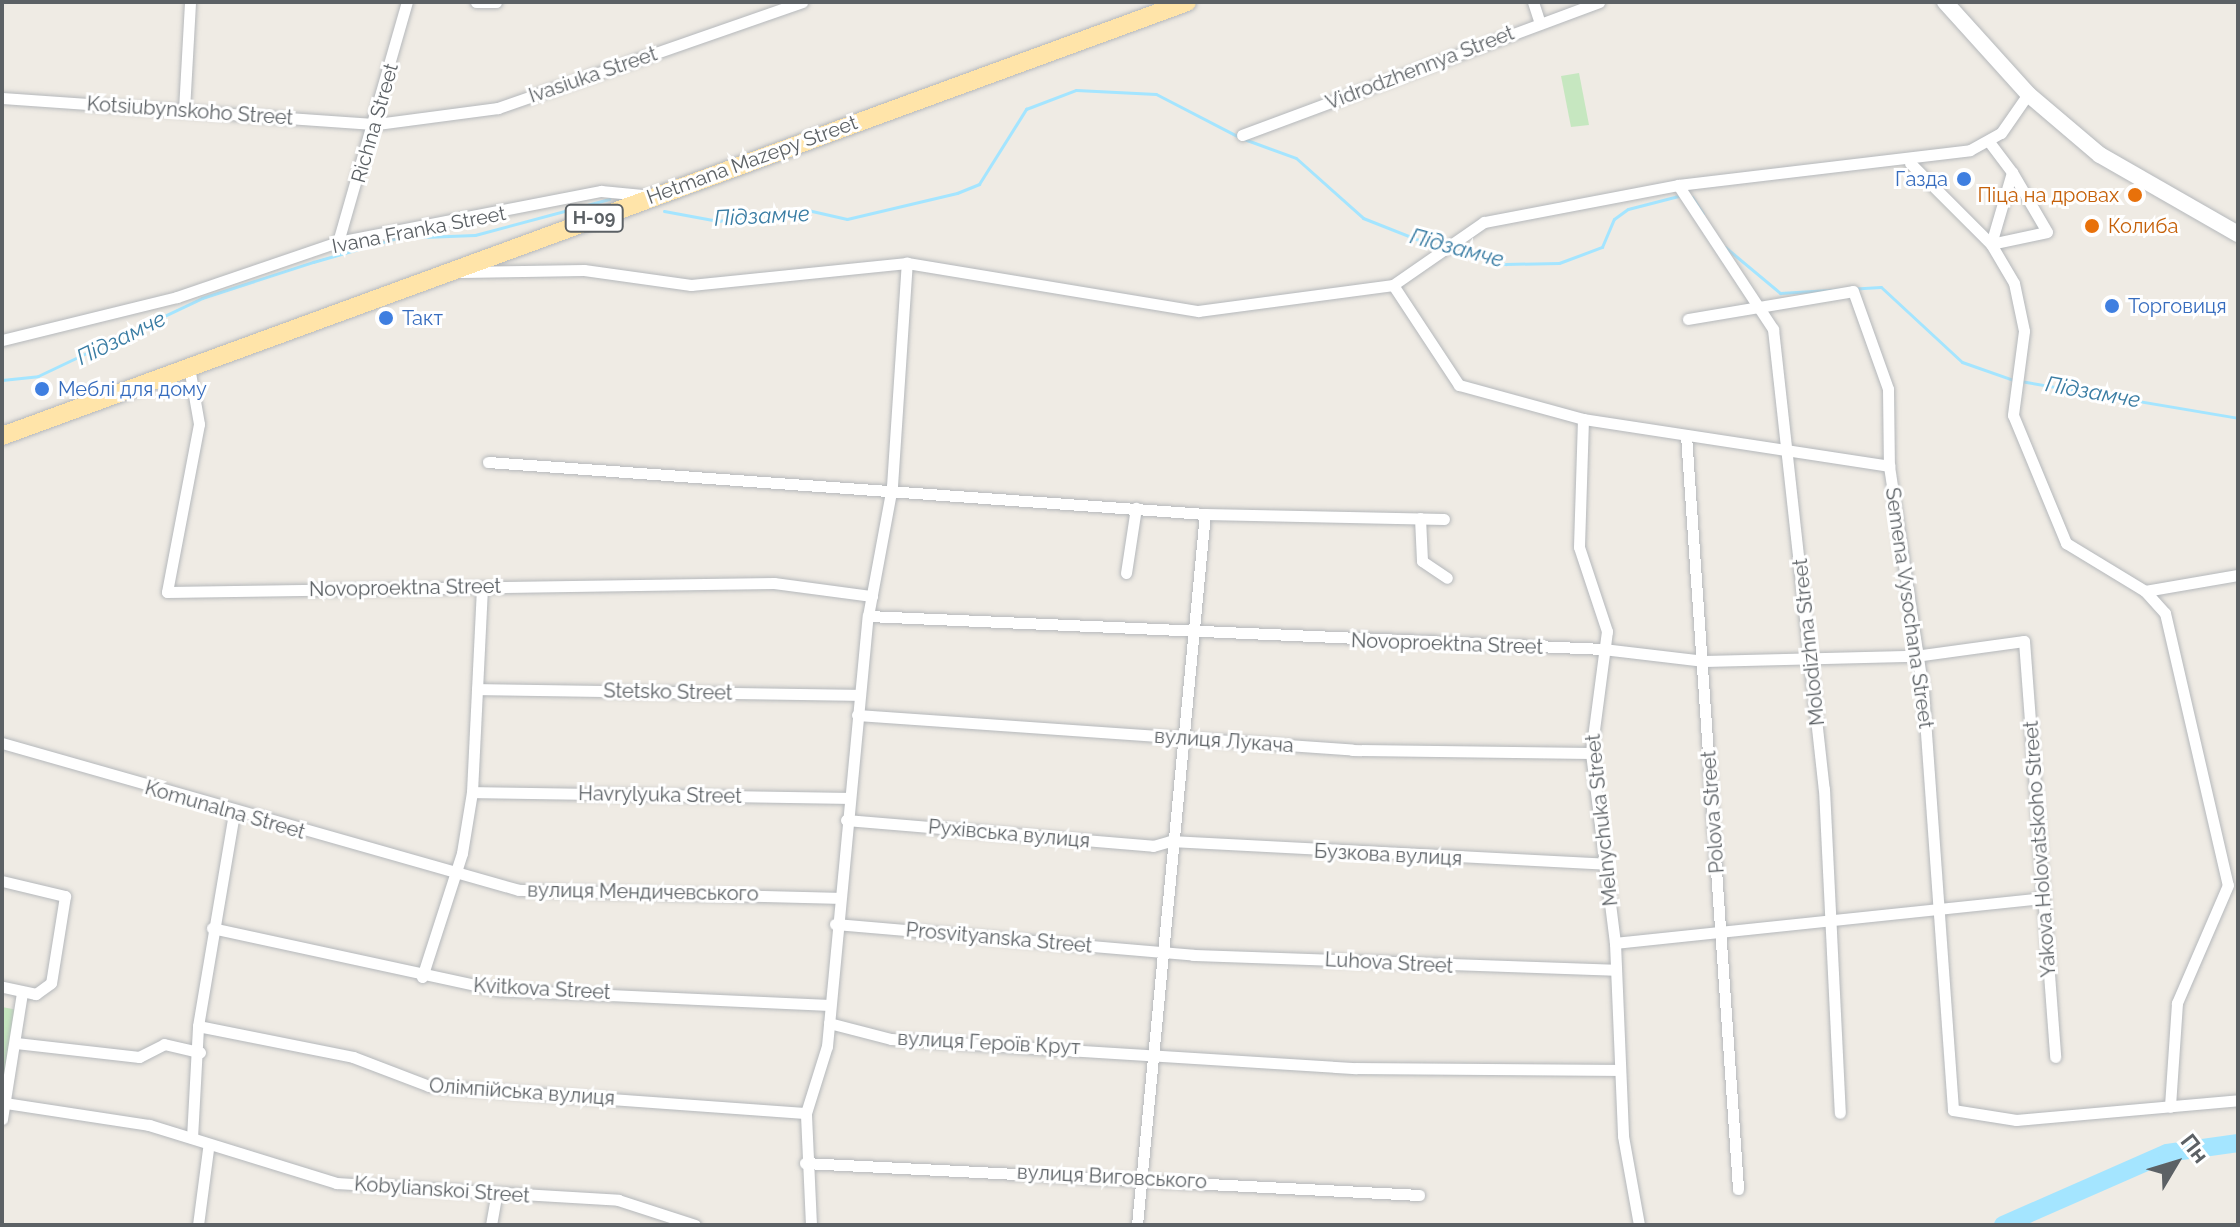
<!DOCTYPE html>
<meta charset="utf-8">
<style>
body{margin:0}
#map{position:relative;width:2240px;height:1227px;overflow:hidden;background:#efebe4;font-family:Raleway,sans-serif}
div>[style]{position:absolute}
.green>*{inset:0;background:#c6e7c0}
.stream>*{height:3px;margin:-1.5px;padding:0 1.5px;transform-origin:1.5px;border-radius:1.5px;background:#a4e5ff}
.river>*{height:18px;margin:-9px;padding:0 9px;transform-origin:9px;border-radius:9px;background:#a4e5ff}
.roads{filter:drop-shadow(0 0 2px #b5b8bb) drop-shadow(0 0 2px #b5b8bb)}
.street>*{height:11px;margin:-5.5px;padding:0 5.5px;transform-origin:5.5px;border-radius:5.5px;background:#fff}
.secondary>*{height:16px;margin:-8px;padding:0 8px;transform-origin:8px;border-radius:8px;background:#fff}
.primary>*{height:18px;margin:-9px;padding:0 9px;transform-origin:9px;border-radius:9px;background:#ffe4a9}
.dots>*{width:22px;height:22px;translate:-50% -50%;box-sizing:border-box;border:4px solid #fff;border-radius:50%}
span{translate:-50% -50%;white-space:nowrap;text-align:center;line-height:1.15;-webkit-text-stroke:6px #fff;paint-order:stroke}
.shield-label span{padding:2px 6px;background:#fff;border:2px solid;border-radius:6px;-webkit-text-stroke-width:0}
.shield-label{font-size:18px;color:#5c6165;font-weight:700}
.street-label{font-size:20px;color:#5c6165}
.shop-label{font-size:20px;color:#366cbe}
.right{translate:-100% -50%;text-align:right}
.left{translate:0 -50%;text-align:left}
.food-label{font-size:20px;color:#c56008}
.water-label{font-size:22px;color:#397ca3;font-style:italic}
.frame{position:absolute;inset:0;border:4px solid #5c6165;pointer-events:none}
.north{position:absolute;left:2136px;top:1123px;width:80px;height:80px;-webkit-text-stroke:6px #fff;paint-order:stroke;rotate:52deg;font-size:22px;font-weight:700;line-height:32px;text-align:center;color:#5c6165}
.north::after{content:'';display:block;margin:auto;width:28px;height:36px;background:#5c6165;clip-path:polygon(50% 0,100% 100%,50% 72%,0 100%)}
</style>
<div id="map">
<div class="green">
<i style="clip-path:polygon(1579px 73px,1589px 125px,1571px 127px,1561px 76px)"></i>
<i style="clip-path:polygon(2px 1007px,23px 1011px,2px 1109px)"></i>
</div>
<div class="stream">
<i style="left:1244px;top:139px;width:55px;rotate:20.1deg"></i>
<i style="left:1296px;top:158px;width:90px;rotate:41.8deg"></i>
<i style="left:1363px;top:218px;width:82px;rotate:21.5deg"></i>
<i style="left:1692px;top:197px;width:20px;rotate:57deg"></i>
<i style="left:664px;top:211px;width:55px;rotate:10.5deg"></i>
<i style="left:718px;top:221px;width:86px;rotate:-8deg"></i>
<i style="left:803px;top:209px;width:45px;rotate:12.8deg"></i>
<i style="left:847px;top:219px;width:113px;rotate:-13.3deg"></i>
<i style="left:957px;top:193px;width:24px;rotate:-22deg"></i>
<i style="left:979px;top:184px;width:89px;rotate:-57.9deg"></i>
<i style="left:1026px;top:109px;width:53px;rotate:-20.8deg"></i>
<i style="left:1076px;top:90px;width:80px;rotate:2.9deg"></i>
<i style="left:1156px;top:94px;width:91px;rotate:27.4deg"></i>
<i style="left:1725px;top:247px;width:72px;rotate:39.9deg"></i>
<i style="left:1780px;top:293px;width:101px;rotate:-3.4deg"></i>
<i style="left:1881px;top:287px;width:110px;rotate:42.8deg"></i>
<i style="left:1962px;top:362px;width:54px;rotate:19.4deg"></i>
<i style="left:1450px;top:251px;width:57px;rotate:13.3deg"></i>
<i style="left:1505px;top:264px;width:54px;rotate:-1.1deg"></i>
<i style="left:1559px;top:263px;width:46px;rotate:-20.4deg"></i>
<i style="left:1602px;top:247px;width:30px;rotate:-67deg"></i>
<i style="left:1614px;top:219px;width:17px;rotate:-36deg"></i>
<i style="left:1628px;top:209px;width:56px;rotate:-14.5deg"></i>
<i style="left:2px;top:380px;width:36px;rotate:-6deg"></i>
<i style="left:38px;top:376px;width:182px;rotate:-25.4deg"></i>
<i style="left:202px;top:298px;width:117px;rotate:-18deg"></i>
<i style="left:313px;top:262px;width:87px;rotate:-15.9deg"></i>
<i style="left:397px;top:238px;width:78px;rotate:-2.2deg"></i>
<i style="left:475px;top:235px;width:139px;rotate:-15deg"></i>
<i style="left:2020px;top:381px;width:221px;rotate:9.6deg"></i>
</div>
<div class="river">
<i style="left:2003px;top:1225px;width:179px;rotate:-23.7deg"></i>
<i style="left:2167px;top:1153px;width:72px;rotate:-8deg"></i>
</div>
<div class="roads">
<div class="street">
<i style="left:476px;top:2px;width:20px"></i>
<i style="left:1533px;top:2px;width:22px;rotate:72deg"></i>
<i style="left:2px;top:98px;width:376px;rotate:4deg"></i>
<i style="left:377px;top:124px;width:122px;rotate:-7.5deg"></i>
<i style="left:498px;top:108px;width:322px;rotate:-19.2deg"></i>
<i style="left:184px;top:110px;width:108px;rotate:-86.8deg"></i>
<i style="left:1242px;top:135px;width:381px;rotate:-20.4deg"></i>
<i style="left:1990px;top:143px;width:36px;rotate:53deg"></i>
<i style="left:2012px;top:172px;width:69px;rotate:59.7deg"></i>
<i style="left:2047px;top:232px;width:57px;rotate:167.9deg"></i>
<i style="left:1991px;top:244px;width:75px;rotate:-73.7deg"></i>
<i style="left:1910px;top:163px;width:115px;rotate:45deg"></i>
<i style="left:1991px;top:244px;width:45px;rotate:59.5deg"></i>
<i style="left:2014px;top:283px;width:49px;rotate:78.2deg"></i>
<i style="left:2024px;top:331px;width:85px;rotate:97.5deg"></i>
<i style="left:2013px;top:415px;width:139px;rotate:67.5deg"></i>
<i style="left:2066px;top:543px;width:92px;rotate:31.3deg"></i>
<i style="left:2145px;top:591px;width:94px;rotate:-9.8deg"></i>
<i style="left:1678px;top:185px;width:173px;rotate:56.6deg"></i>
<i style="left:1773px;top:329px;width:463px;rotate:83.7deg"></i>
<i style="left:1824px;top:789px;width:324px;rotate:87.2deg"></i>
<i style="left:338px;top:242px;width:250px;rotate:-74deg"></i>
<i style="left:462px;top:272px;width:122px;rotate:-0.9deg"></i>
<i style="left:584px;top:270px;width:108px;rotate:8deg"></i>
<i style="left:691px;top:285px;width:217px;rotate:-5.8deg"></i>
<i style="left:907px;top:263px;width:295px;rotate:9.4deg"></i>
<i style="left:1198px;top:311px;width:197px;rotate:-7.6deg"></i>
<i style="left:1393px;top:285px;width:111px;rotate:-34.7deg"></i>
<i style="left:1484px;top:222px;width:197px;rotate:-10.8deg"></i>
<i style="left:1678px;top:185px;width:294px;rotate:-6.8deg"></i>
<i style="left:1970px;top:150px;width:35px;rotate:-29deg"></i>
<i style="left:2001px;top:133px;width:47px;rotate:-55.3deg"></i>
<i style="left:1393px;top:285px;width:120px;rotate:56.6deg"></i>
<i style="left:1459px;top:385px;width:129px;rotate:15.3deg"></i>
<i style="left:1583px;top:419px;width:310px;rotate:8.7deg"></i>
<i style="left:1889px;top:466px;width:228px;rotate:81.4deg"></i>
<i style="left:1923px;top:691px;width:420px;rotate:85.9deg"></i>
<i style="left:1953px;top:1110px;width:64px;rotate:9deg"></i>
<i style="left:2016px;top:1120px;width:223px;rotate:-5.1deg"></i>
<i style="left:1688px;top:319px;width:167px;rotate:-9.6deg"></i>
<i style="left:1853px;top:291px;width:104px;rotate:70.3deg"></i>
<i style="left:1888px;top:389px;width:77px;rotate:89.3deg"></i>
<i style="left:2px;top:340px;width:180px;rotate:-13.8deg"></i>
<i style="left:177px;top:297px;width:170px;rotate:-18.9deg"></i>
<i style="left:338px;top:242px;width:268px;rotate:-11deg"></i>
<i style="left:601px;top:191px;width:52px;rotate:5.5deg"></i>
<i style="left:189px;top:367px;width:58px;rotate:80deg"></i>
<i style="left:199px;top:424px;width:171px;rotate:100.8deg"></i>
<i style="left:167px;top:592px;width:607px;rotate:-0.85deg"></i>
<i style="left:774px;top:583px;width:99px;rotate:7.6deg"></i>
<i style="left:1583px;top:419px;width:128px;rotate:91.8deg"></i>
<i style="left:1579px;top:547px;width:89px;rotate:71.6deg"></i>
<i style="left:1607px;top:631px;width:123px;rotate:97.5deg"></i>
<i style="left:1591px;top:753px;width:192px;rotate:82.8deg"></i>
<i style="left:1615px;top:943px;width:193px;rotate:87.6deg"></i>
<i style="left:1623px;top:1136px;width:90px;rotate:79.8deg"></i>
<i style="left:1686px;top:435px;width:756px;rotate:86.05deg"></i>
<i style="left:488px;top:462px;width:719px;rotate:4.15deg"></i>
<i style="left:1205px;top:514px;width:239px;rotate:1.2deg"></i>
<i style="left:1420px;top:518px;width:43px;rotate:87.3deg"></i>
<i style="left:1422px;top:561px;width:30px;rotate:34deg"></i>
<i style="left:1126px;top:573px;width:66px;rotate:-81.3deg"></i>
<i style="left:2145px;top:591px;width:30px;rotate:48deg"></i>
<i style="left:2165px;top:613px;width:279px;rotate:77deg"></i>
<i style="left:2228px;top:885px;width:129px;rotate:113.4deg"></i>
<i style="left:2177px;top:1003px;width:104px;rotate:93.9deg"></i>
<i style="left:868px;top:616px;width:736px;rotate:2.57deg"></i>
<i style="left:1603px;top:649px;width:102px;rotate:6.8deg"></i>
<i style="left:1704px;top:661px;width:211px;rotate:-1.4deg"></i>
<i style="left:1915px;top:656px;width:110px;rotate:-7.8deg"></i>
<i style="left:2024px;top:641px;width:417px;rotate:85.7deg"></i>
<i style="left:477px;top:689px;width:383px;rotate:0.9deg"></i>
<i style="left:857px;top:715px;width:496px;rotate:4deg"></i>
<i style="left:1352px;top:750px;width:239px;rotate:0.7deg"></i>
<i style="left:2px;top:743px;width:537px;rotate:15.87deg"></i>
<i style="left:519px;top:890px;width:319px;rotate:1.4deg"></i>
<i style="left:472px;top:792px;width:375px;rotate:0.9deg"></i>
<i style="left:846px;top:820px;width:308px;rotate:4.8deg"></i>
<i style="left:1153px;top:846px;width:19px;rotate:-16deg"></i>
<i style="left:1171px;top:841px;width:435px;rotate:3deg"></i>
<i style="left:2px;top:881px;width:65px;rotate:13.4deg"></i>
<i style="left:65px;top:896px;width:88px;rotate:99.1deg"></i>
<i style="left:51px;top:983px;width:19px;rotate:144deg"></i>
<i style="left:36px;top:994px;width:35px;rotate:-168deg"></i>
<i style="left:835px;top:924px;width:359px;rotate:4.9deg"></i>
<i style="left:1193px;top:955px;width:423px;rotate:2deg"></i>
<i style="left:212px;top:928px;width:294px;rotate:12.2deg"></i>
<i style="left:499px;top:990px;width:331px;rotate:2.6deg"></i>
<i style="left:1615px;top:943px;width:431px;rotate:-6deg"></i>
<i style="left:422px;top:977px;width:130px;rotate:-72.1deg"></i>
<i style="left:462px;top:853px;width:62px;rotate:-80.7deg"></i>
<i style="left:472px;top:792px;width:205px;rotate:-87.2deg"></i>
<i style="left:829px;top:1023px;width:64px;rotate:14.5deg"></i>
<i style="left:891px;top:1039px;width:466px;rotate:3.6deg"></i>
<i style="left:1356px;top:1068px;width:264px;rotate:0.4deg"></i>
<i style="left:198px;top:1026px;width:158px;rotate:11.3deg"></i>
<i style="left:353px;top:1057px;width:81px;rotate:20.9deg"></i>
<i style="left:429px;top:1086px;width:378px;rotate:4.1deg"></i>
<i style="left:16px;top:1043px;width:124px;rotate:6.5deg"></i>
<i style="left:139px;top:1057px;width:28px;rotate:-27deg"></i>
<i style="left:164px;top:1044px;width:37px;rotate:13deg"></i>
<i style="left:5px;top:1103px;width:146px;rotate:8.7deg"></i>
<i style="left:149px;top:1125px;width:196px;rotate:17.2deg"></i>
<i style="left:336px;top:1183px;width:283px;rotate:3.4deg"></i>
<i style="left:618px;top:1200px;width:81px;rotate:18deg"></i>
<i style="left:2px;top:1119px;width:128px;rotate:-81deg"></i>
<i style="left:192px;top:1138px;width:112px;rotate:-86.9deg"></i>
<i style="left:198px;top:1026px;width:215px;rotate:-80.4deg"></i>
<i style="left:805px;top:1163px;width:615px;rotate:2.98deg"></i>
<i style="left:198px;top:1225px;width:77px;rotate:-82.5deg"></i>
<i style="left:491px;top:1225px;width:28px;rotate:-80deg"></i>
<i style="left:811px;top:1225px;width:112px;rotate:-92.6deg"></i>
<i style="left:806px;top:1113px;width:70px;rotate:-72.6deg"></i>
<i style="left:827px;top:1046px;width:432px;rotate:-84.6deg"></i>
<i style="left:868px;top:616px;width:132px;rotate:-79.5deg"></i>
<i style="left:892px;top:486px;width:224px;rotate:-86.2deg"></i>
<i style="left:1137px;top:1225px;width:714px;rotate:-84.54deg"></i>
</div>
<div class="secondary">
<i style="left:1945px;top:2px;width:124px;rotate:47.9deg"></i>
<i style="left:2028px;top:94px;width:94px;rotate:40.3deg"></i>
<i style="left:2100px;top:155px;width:159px;rotate:29.8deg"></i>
</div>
<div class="primary">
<i style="left:2px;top:436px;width:1262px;rotate:-20.11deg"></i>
</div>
</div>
<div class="dots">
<i style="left:1964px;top:179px;background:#3f7fe0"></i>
<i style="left:2135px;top:195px;background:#e8710a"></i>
<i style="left:2092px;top:226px;background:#e8710a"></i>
<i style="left:2112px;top:306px;background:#3f7fe0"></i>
<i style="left:386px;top:318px;background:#3f7fe0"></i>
<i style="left:42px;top:389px;background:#3f7fe0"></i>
</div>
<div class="shield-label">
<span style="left:594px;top:218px">Н-09</span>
</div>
<div class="street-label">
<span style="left:1420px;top:68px;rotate:-21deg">Vidrodzhennya Street</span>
<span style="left:593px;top:75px;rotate:-19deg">Ivasiuka Street</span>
<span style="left:190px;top:111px;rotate:4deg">Kotsiubynskoho Street</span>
<span style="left:375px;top:123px;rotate:-74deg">Richna Street</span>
<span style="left:752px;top:160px;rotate:-20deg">Hetmana Mazepy Street</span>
<span style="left:419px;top:230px;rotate:-11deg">Ivana Franka Street</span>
<span style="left:405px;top:588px;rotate:-1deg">Novoproektna Street</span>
<span style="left:1909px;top:608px;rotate:82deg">Semena Vysochana Street</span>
<span style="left:1809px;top:642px;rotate:-96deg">Molodizhna Street</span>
<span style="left:1447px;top:644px;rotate:2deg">Novoproektna Street</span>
<span style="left:668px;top:692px;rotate:1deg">Stetsko Street</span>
<span style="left:1224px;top:741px;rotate:4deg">вулиця Лукача</span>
<span style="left:660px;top:795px;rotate:1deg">Havrylyuka Street</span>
<span style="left:225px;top:810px;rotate:16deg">Komunalna Street</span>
<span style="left:1713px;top:812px;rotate:-94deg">Polova Street</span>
<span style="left:1602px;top:820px;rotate:-96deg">Melnychuka Street</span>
<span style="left:1009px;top:834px;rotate:5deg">Рухівська вулиця</span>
<span style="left:2040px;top:849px;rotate:-94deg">Yakova Holovatskoho Street</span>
<span style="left:1388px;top:855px;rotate:3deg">Бузкова вулиця</span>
<span style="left:643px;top:892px;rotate:1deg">вулиця Мендичевського</span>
<span style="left:999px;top:938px;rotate:5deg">Prosvityanska Street</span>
<span style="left:1389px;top:963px;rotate:3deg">Luhova Street</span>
<span style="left:542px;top:989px;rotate:3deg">Kvitkova Street</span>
<span style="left:989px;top:1043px;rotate:3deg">вулиця Героїв Крут</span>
<span style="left:522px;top:1092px;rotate:4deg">Олімпійська вулиця</span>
<span style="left:1112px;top:1177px;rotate:3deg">вулиця Виговського</span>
<span style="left:442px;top:1190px;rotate:4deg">Kobylianskoi Street</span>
</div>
<div class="shop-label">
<span class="right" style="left:1948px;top:179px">Газда</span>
<span class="left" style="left:2128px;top:306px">Торговиця</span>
<span class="left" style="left:402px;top:318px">Такт</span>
<span class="left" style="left:58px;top:389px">Меблі для дому</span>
</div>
<div class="food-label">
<span class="right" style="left:2119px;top:195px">Піца на дровах</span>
<span class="left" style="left:2108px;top:226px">Колиба</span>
</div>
<div class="water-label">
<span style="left:762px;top:216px;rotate:-3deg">Підзамче</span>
<span style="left:1457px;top:248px;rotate:15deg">Підзамче</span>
<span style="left:121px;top:338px;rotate:-26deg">Підзамче</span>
<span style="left:2093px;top:392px;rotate:10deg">Підзамче</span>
</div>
<div class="frame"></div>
<div class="north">Пн</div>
</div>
